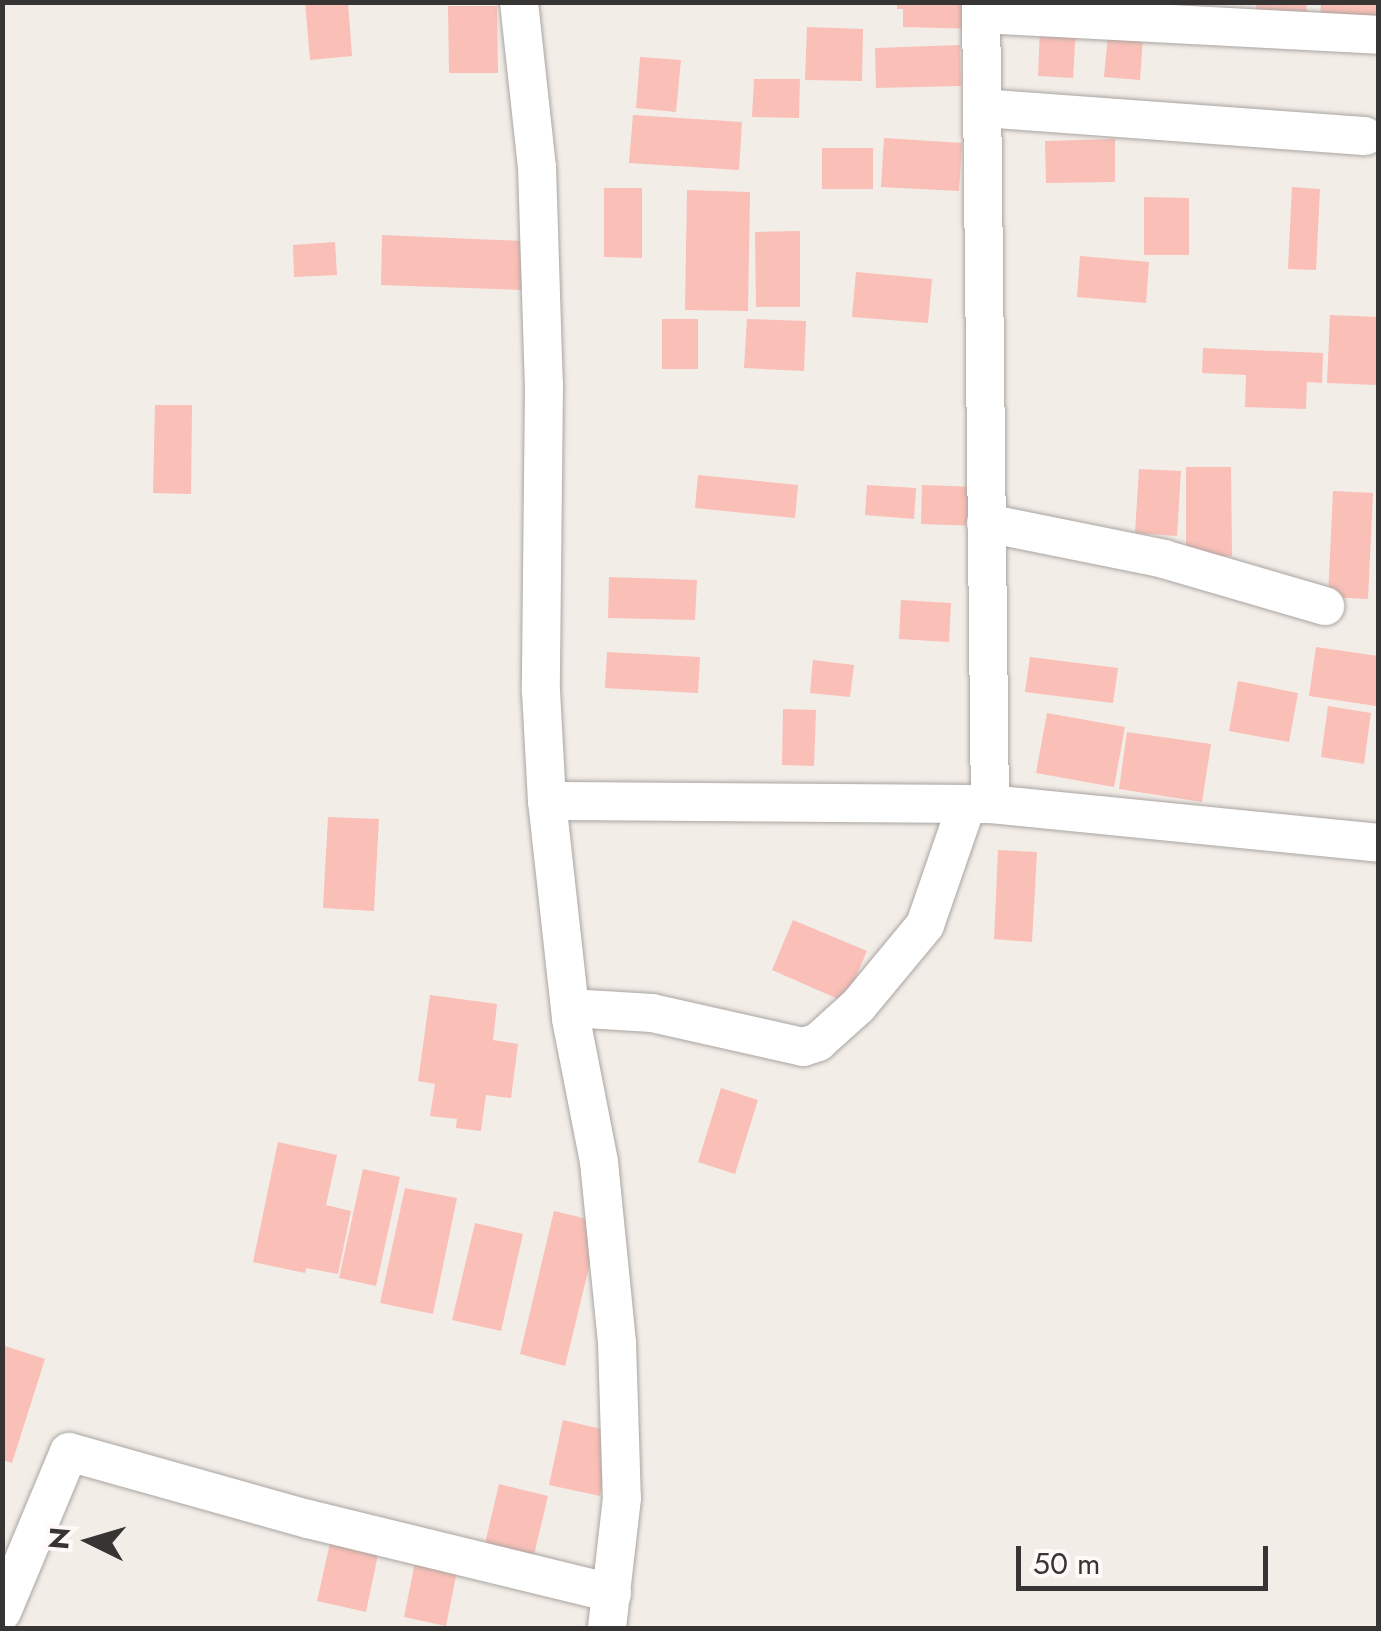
<!DOCTYPE html>
<style>
body{margin:0}
#map{position:relative;width:1381px;height:1631px;overflow:hidden;background:#f3ede8;font-family:Jost,sans-serif}
div>[style]{position:absolute}
.building>*{inset:0;background:#fabfb7}
.roads{filter:drop-shadow(0 0 2px #aaa5a1) drop-shadow(0 0 2px #aaa5a1)}
.minor>*{height:38px;margin:-19px;padding:0 19px;transform-origin:19px;border-radius:19px;background:#fff}
span{translate:-50% -50%;white-space:nowrap;text-align:center;line-height:1.15;-webkit-text-stroke:9px #fffaf7;paint-order:stroke}
.frame{position:absolute;inset:0;border:5px solid #373534;pointer-events:none}
.north{position:absolute;left:40px;top:1491px;width:100px;height:100px;-webkit-text-stroke:8px #fffaf7;paint-order:stroke;rotate:275deg;font-size:28px;font-weight:700;line-height:40px;text-align:center;color:#373534}
.north::after{content:'';display:block;margin:auto;width:35px;height:45px;background:#373534;clip-path:polygon(50% 0,100% 100%,50% 72%,0 100%)}
.scale{position:absolute;left:1016px;top:1546px;width:252px;height:45px;box-sizing:border-box;border:5px solid #373534;border-top:0;padding-left:12px;font-size:30px;line-height:35px;white-space:nowrap;color:#373534;-webkit-text-stroke:8px #fffaf7;paint-order:stroke}
</style>
<div id="map">
<div class="building">
<i style="clip-path:polygon(305px 2px,348px 2px,352px 56px,310px 60px)"></i>
<i style="clip-path:polygon(897px 2px,979px 2px,978px 29px,903px 27px,903px 9px,897px 9px)"></i>
<i style="clip-path:polygon(1256px 2px,1307px 2px,1306px 18px,1256px 16px)"></i>
<i style="clip-path:polygon(1321px 2px,1378px 2px,1378px 23px,1320px 22px)"></i>
<i style="clip-path:polygon(448px 6px,497px 6px,498px 73px,449px 73px)"></i>
<i style="clip-path:polygon(807px 27px,863px 29px,862px 81px,805px 80px)"></i>
<i style="clip-path:polygon(1040px 27px,1076px 29px,1073px 78px,1038px 76px)"></i>
<i style="clip-path:polygon(1108px 34px,1143px 37px,1140px 80px,1104px 77px)"></i>
<i style="clip-path:polygon(960px 45px,961px 86px,876px 88px,875px 48px)"></i>
<i style="clip-path:polygon(640px 57px,681px 60px,676px 112px,636px 108px)"></i>
<i style="clip-path:polygon(754px 79px,800px 79px,799px 118px,752px 117px)"></i>
<i style="clip-path:polygon(633px 115px,742px 122px,739px 170px,629px 163px)"></i>
<i style="clip-path:polygon(884px 138px,962px 143px,959px 191px,881px 187px)"></i>
<i style="clip-path:polygon(1115px 139px,1115px 182px,1046px 183px,1045px 141px)"></i>
<i style="clip-path:polygon(822px 148px,873px 148px,873px 189px,822px 189px)"></i>
<i style="clip-path:polygon(1292px 187px,1320px 189px,1316px 270px,1288px 269px)"></i>
<i style="clip-path:polygon(604px 188px,642px 188px,642px 258px,604px 257px)"></i>
<i style="clip-path:polygon(687px 190px,750px 192px,748px 311px,685px 310px)"></i>
<i style="clip-path:polygon(1144px 197px,1189px 198px,1189px 255px,1144px 255px)"></i>
<i style="clip-path:polygon(800px 231px,800px 307px,756px 307px,755px 232px)"></i>
<i style="clip-path:polygon(382px 235px,523px 241px,522px 290px,381px 285px)"></i>
<i style="clip-path:polygon(335px 242px,337px 275px,294px 277px,293px 245px)"></i>
<i style="clip-path:polygon(1080px 256px,1149px 262px,1146px 303px,1077px 297px)"></i>
<i style="clip-path:polygon(856px 272px,932px 279px,928px 323px,852px 317px)"></i>
<i style="clip-path:polygon(1330px 315px,1378px 317px,1378px 385px,1327px 383px)"></i>
<i style="clip-path:polygon(662px 319px,698px 319px,698px 369px,662px 369px)"></i>
<i style="clip-path:polygon(747px 319px,806px 321px,804px 371px,744px 368px)"></i>
<i style="clip-path:polygon(1203px 348px,1323px 353px,1322px 383px,1307px 382px,1306px 409px,1245px 407px,1246px 375px,1202px 373px)"></i>
<i style="clip-path:polygon(155px 405px,192px 405px,191px 494px,153px 493px)"></i>
<i style="clip-path:polygon(1186px 467px,1231px 467px,1232px 556px,1186px 557px)"></i>
<i style="clip-path:polygon(1139px 469px,1181px 471px,1177px 536px,1135px 533px)"></i>
<i style="clip-path:polygon(698px 475px,798px 485px,795px 518px,695px 508px)"></i>
<i style="clip-path:polygon(867px 485px,916px 488px,914px 519px,865px 515px)"></i>
<i style="clip-path:polygon(922px 485px,979px 487px,978px 526px,921px 524px)"></i>
<i style="clip-path:polygon(1333px 491px,1373px 493px,1368px 599px,1328px 597px)"></i>
<i style="clip-path:polygon(609px 577px,697px 580px,695px 620px,608px 618px)"></i>
<i style="clip-path:polygon(901px 600px,951px 603px,949px 642px,899px 639px)"></i>
<i style="clip-path:polygon(1316px 647px,1378px 656px,1376px 706px,1309px 696px)"></i>
<i style="clip-path:polygon(607px 652px,700px 657px,698px 693px,605px 688px)"></i>
<i style="clip-path:polygon(1030px 657px,1118px 668px,1113px 703px,1025px 692px)"></i>
<i style="clip-path:polygon(813px 660px,854px 665px,850px 697px,810px 693px)"></i>
<i style="clip-path:polygon(1238px 681px,1298px 693px,1289px 742px,1229px 731px)"></i>
<i style="clip-path:polygon(1328px 706px,1371px 713px,1364px 764px,1321px 757px)"></i>
<i style="clip-path:polygon(783px 709px,816px 710px,814px 766px,782px 765px)"></i>
<i style="clip-path:polygon(1047px 713px,1125px 727px,1114px 787px,1036px 773px)"></i>
<i style="clip-path:polygon(1127px 732px,1211px 744px,1202px 802px,1119px 789px)"></i>
<i style="clip-path:polygon(328px 817px,379px 819px,374px 911px,323px 908px)"></i>
<i style="clip-path:polygon(998px 850px,1037px 852px,1032px 942px,994px 939px)"></i>
<i style="clip-path:polygon(793px 920px,867px 951px,845px 1002px,772px 970px)"></i>
<i style="clip-path:polygon(430px 995px,497px 1004px,493px 1040px,518px 1044px,511px 1098px,486px 1095px,481px 1131px,456px 1128px,457px 1119px,430px 1116px,435px 1084px,418px 1081px)"></i>
<i style="clip-path:polygon(721px 1088px,758px 1100px,735px 1174px,698px 1162px)"></i>
<i style="clip-path:polygon(278px 1142px,337px 1155px,326px 1205px,351px 1211px,338px 1274px,306px 1268px,305px 1273px,253px 1262px)"></i>
<i style="clip-path:polygon(363px 1169px,400px 1177px,376px 1286px,339px 1278px)"></i>
<i style="clip-path:polygon(405px 1188px,457px 1198px,433px 1314px,380px 1303px)"></i>
<i style="clip-path:polygon(554px 1211px,600px 1222px,565px 1366px,520px 1354px)"></i>
<i style="clip-path:polygon(475px 1223px,523px 1234px,501px 1331px,452px 1320px)"></i>
<i style="clip-path:polygon(2px 1345px,45px 1359px,12px 1463px,2px 1460px)"></i>
<i style="clip-path:polygon(563px 1420px,614px 1432px,600px 1496px,549px 1485px)"></i>
<i style="clip-path:polygon(499px 1484px,548px 1496px,533px 1559px,484px 1548px)"></i>
<i style="clip-path:polygon(332px 1534px,380px 1545px,366px 1612px,317px 1601px)"></i>
<i style="clip-path:polygon(417px 1552px,459px 1561px,446px 1626px,404px 1617px)"></i>
</div>
<div class="roads">
<div class="minor">
<i style="left:519px;top:2px;width:166px;rotate:83.8deg"></i>
<i style="left:537px;top:167px;width:217px;rotate:88.2deg"></i>
<i style="left:544px;top:384px;width:307px;rotate:90.6deg"></i>
<i style="left:541px;top:691px;width:110px;rotate:86.9deg"></i>
<i style="left:547px;top:801px;width:219px;rotate:83.7deg"></i>
<i style="left:571px;top:1019px;width:146px;rotate:78.9deg"></i>
<i style="left:599px;top:1162px;width:182px;rotate:84.3deg"></i>
<i style="left:617px;top:1343px;width:155px;rotate:88.2deg"></i>
<i style="left:622px;top:1498px;width:131px;rotate:96.6deg"></i>
<i style="left:981px;top:2px;width:802px;rotate:89.36deg"></i>
<i style="left:981px;top:14px;width:398px;rotate:3deg"></i>
<i style="left:982px;top:108px;width:384px;rotate:4.2deg"></i>
<i style="left:986px;top:523px;width:182px;rotate:11.4deg"></i>
<i style="left:1164px;top:559px;width:168px;rotate:16.3deg"></i>
<i style="left:547px;top:801px;width:443px;rotate:0.4deg"></i>
<i style="left:990px;top:804px;width:390px;rotate:5.7deg"></i>
<i style="left:570px;top:1008px;width:82px;rotate:3.5deg"></i>
<i style="left:652px;top:1013px;width:155px;rotate:12.7deg"></i>
<i style="left:803px;top:1047px;width:16px;rotate:-18deg"></i>
<i style="left:818px;top:1042px;width:54px;rotate:-42deg"></i>
<i style="left:858px;top:1006px;width:105px;rotate:-50.4deg"></i>
<i style="left:925px;top:925px;width:128px;rotate:-70.9deg"></i>
<i style="left:2px;top:1612px;width:173px;rotate:-67.3deg"></i>
<i style="left:69px;top:1452px;width:248px;rotate:15.7deg"></i>
<i style="left:308px;top:1519px;width:313px;rotate:13.7deg"></i>
</div>
</div>
<div class="frame"></div>
<div class="north">N</div>
<div class="scale">50 m</div>
</div>
